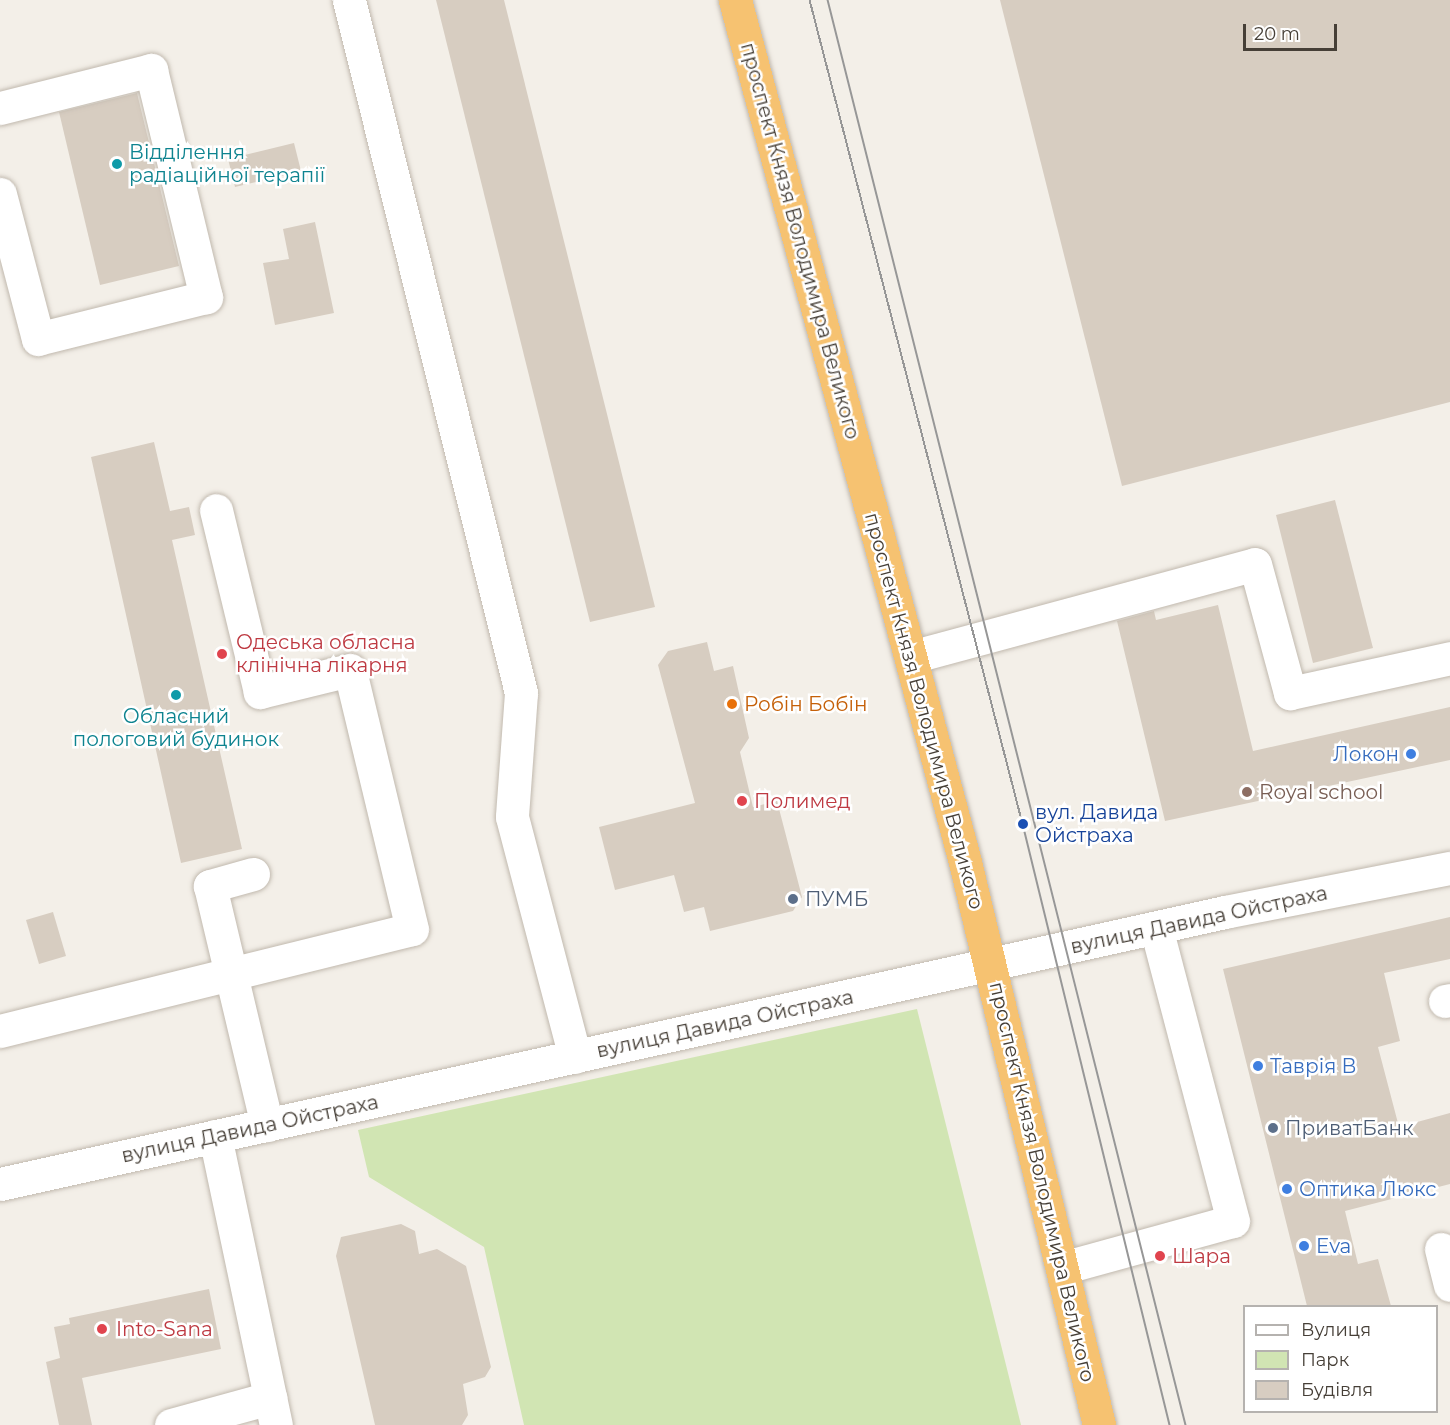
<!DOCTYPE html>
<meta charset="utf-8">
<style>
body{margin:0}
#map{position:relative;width:1450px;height:1425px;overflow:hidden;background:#f3efe8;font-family:Montserrat,sans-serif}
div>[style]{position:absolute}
.green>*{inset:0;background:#d1e5b3}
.building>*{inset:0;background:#d7cdc1}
.roads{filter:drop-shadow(0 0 2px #c1b9ae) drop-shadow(0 0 2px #c1b9ae)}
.minor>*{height:33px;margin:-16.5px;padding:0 16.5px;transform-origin:16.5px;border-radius:16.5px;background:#fff}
.highway>*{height:33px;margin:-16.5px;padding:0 16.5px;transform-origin:16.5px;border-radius:16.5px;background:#f6c271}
.tram>*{height:1.5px;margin:-0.75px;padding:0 0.75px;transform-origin:0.75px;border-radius:0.75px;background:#979797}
.dots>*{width:16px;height:16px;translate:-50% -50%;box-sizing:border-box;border:3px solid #fff;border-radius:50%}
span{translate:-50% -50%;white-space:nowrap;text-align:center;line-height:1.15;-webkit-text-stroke:5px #fff;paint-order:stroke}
.culture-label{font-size:20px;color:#0d838f}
.left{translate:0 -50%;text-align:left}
.street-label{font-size:20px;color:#463f37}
.health-label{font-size:20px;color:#be3a42}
.food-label{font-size:20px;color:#c56008}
.shop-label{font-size:20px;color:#366cbe}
.right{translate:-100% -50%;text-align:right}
.education-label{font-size:20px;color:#785e54}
.transit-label{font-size:20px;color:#164399}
.service-label{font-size:20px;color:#4e5e75}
.legend{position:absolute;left:1243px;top:1305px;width:195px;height:108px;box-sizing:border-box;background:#fff;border:2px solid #b5b2af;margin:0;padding:8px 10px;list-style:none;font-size:18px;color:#463f37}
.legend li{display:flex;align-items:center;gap:12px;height:30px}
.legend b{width:30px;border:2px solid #b5b2af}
.scale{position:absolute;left:1243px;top:24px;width:94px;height:27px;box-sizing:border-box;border:3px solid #463f37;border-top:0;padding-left:8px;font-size:18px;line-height:21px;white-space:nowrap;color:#463f37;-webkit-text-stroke:4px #fff;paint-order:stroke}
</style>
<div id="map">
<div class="green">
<i style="clip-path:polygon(917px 1009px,1021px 1425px,524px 1425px,484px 1247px,369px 1177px,358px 1130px)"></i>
</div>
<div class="building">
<i style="clip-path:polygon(436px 0,504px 0,655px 607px,590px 622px)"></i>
<i style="clip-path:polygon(1000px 0,1450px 0,1450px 402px,1122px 486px)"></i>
<i style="clip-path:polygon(137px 93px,179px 266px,100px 285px,59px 112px)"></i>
<i style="clip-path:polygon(294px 143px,301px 171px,235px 187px,228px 159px)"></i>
<i style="clip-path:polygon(315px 222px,334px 313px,275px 325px,263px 263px,289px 259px,283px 229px)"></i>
<i style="clip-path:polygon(154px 442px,170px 511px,189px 507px,195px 535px,172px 540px,242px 849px,181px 863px,91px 457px)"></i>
<i style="clip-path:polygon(1335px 500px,1373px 648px,1313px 663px,1276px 515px)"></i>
<i style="clip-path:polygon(1218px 605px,1253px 751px,1450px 707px,1450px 760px,1165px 821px,1117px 621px,1154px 611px,1156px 620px)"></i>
<i style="clip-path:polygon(707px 642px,714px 671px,733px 666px,749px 738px,740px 752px,753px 807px,777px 801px,802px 897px,793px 911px,710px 931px,704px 907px,684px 912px,674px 875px,615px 890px,599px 827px,695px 803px,658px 665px,668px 651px)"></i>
<i style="clip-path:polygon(53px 912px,66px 956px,39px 964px,26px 920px)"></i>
<i style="clip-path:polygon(1450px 917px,1450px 959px,1384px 973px,1400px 1041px,1378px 1047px,1399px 1127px,1450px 1113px,1450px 1184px,1345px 1211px,1358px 1264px,1378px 1259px,1391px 1306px,1307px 1306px,1223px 969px)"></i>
<i style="clip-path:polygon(401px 1224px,415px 1231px,419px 1254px,437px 1249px,466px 1266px,491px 1367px,485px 1377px,463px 1384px,468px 1415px,462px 1425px,375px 1425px,336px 1256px,341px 1237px)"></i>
<i style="clip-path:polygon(209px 1289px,221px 1349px,82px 1378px,92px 1425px,59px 1425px,46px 1362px,60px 1358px,54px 1327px,70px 1324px,69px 1318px)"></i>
</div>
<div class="roads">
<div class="minor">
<i style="left:349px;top:0;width:714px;rotate:76.06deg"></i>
<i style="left:521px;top:693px;width:124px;rotate:94.2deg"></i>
<i style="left:512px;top:817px;width:248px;rotate:75.3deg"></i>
<i style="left:0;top:108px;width:156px;rotate:-14.1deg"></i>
<i style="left:151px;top:70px;width:234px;rotate:76.4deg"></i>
<i style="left:206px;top:297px;width:173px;rotate:166deg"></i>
<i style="left:38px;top:339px;width:150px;rotate:-104.7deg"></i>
<i style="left:911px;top:657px;width:356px;rotate:-15.1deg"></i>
<i style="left:1255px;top:564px;width:134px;rotate:74.8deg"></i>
<i style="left:1290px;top:693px;width:164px;rotate:-12.3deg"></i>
<i style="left:253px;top:874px;width:45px;rotate:164.4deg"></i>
<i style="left:210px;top:886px;width:246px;rotate:76.6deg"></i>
<i style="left:1445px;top:1001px;width:5px;rotate:-11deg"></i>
<i style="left:0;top:1031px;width:424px;rotate:-13.9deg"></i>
<i style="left:412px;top:929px;width:266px;rotate:-103.5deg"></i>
<i style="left:350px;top:670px;width:93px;rotate:166.3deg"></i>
<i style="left:260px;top:692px;width:187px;rotate:-103.6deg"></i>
<i style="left:215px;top:1136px;width:295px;rotate:78.1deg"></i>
<i style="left:0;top:1184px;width:1255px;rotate:-12.52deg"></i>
<i style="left:1225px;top:912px;width:229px;rotate:-11.1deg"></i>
<i style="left:1441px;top:1249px;width:37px;rotate:76deg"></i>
<i style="left:1062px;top:1268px;width:177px;rotate:-15.4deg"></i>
<i style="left:1233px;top:1221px;width:303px;rotate:-104.7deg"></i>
<i style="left:171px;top:1425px;width:103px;rotate:-15.3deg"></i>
</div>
<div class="highway">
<i style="left:735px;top:0;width:892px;rotate:75.06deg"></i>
<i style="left:965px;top:862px;width:579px;rotate:76.61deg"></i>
</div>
</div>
<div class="tram">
<i style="left:810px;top:0;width:851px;rotate:75.51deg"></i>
<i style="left:1023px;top:824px;width:619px;rotate:76.26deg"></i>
<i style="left:828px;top:0;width:1469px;rotate:75.9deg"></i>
</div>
<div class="dots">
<i style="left:117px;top:164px;background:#0f9aa8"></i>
<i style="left:222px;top:654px;background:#e0444e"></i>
<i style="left:176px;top:695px;background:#0f9aa8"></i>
<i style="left:732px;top:704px;background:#e8710a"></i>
<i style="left:1411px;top:754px;background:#3f7fe0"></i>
<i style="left:1247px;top:792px;background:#8d6e63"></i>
<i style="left:742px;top:801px;background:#e0444e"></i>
<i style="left:1023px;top:824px;background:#1a4fb4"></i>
<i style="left:793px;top:899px;background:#5c6f8a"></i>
<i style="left:1258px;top:1066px;background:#3f7fe0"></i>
<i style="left:1273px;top:1128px;background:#5c6f8a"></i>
<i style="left:1287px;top:1189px;background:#3f7fe0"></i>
<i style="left:1304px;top:1246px;background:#3f7fe0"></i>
<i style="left:1160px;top:1256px;background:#e0444e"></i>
<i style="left:102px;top:1329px;background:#e0444e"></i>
</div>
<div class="culture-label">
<span class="left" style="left:129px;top:164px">Відділення<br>радіаційної терапії</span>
<span style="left:176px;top:728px">Обласний<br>пологовий будинок</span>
</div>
<div class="street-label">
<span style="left:800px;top:241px;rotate:75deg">проспект Князя Володимира Великого</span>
<span style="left:924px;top:711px;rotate:75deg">проспект Князя Володимира Великого</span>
<span style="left:1199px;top:920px;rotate:-12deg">вулиця Давида Ойстраха</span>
<span style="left:725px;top:1024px;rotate:-12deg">вулиця Давида Ойстраха</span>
<span style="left:250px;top:1129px;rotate:-12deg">вулиця Давида Ойстраха</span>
<span style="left:1042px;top:1182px;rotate:77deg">проспект Князя Володимира Великого</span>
</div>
<div class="health-label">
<span class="left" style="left:236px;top:654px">Одеська обласна<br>клінічна лікарня</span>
<span class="left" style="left:754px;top:801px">Полимед</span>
<span class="left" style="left:1172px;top:1256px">Шара</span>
<span class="left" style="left:116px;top:1329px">Into-Sana</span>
</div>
<div class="food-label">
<span class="left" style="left:744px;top:704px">Робін Бобін</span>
</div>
<div class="shop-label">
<span class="right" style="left:1399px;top:754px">Локон</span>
<span class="left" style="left:1270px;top:1066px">Таврія В</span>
<span class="left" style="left:1299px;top:1189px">Оптика Люкс</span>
<span class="left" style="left:1316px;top:1246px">Eva</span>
</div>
<div class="education-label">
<span class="left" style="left:1259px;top:792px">Royal school</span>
</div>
<div class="transit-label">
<span class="left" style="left:1035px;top:824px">вул. Давида<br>Ойстраха</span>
</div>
<div class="service-label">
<span class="left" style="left:805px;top:899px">ПУМБ</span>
<span class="left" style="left:1285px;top:1128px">ПриватБанк</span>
</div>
<ul class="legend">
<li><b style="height:8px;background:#fff"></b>Вулиця</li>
<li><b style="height:16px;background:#d1e5b3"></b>Парк</li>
<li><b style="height:16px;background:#d7cdc1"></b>Будівля</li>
</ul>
<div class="scale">20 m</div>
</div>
